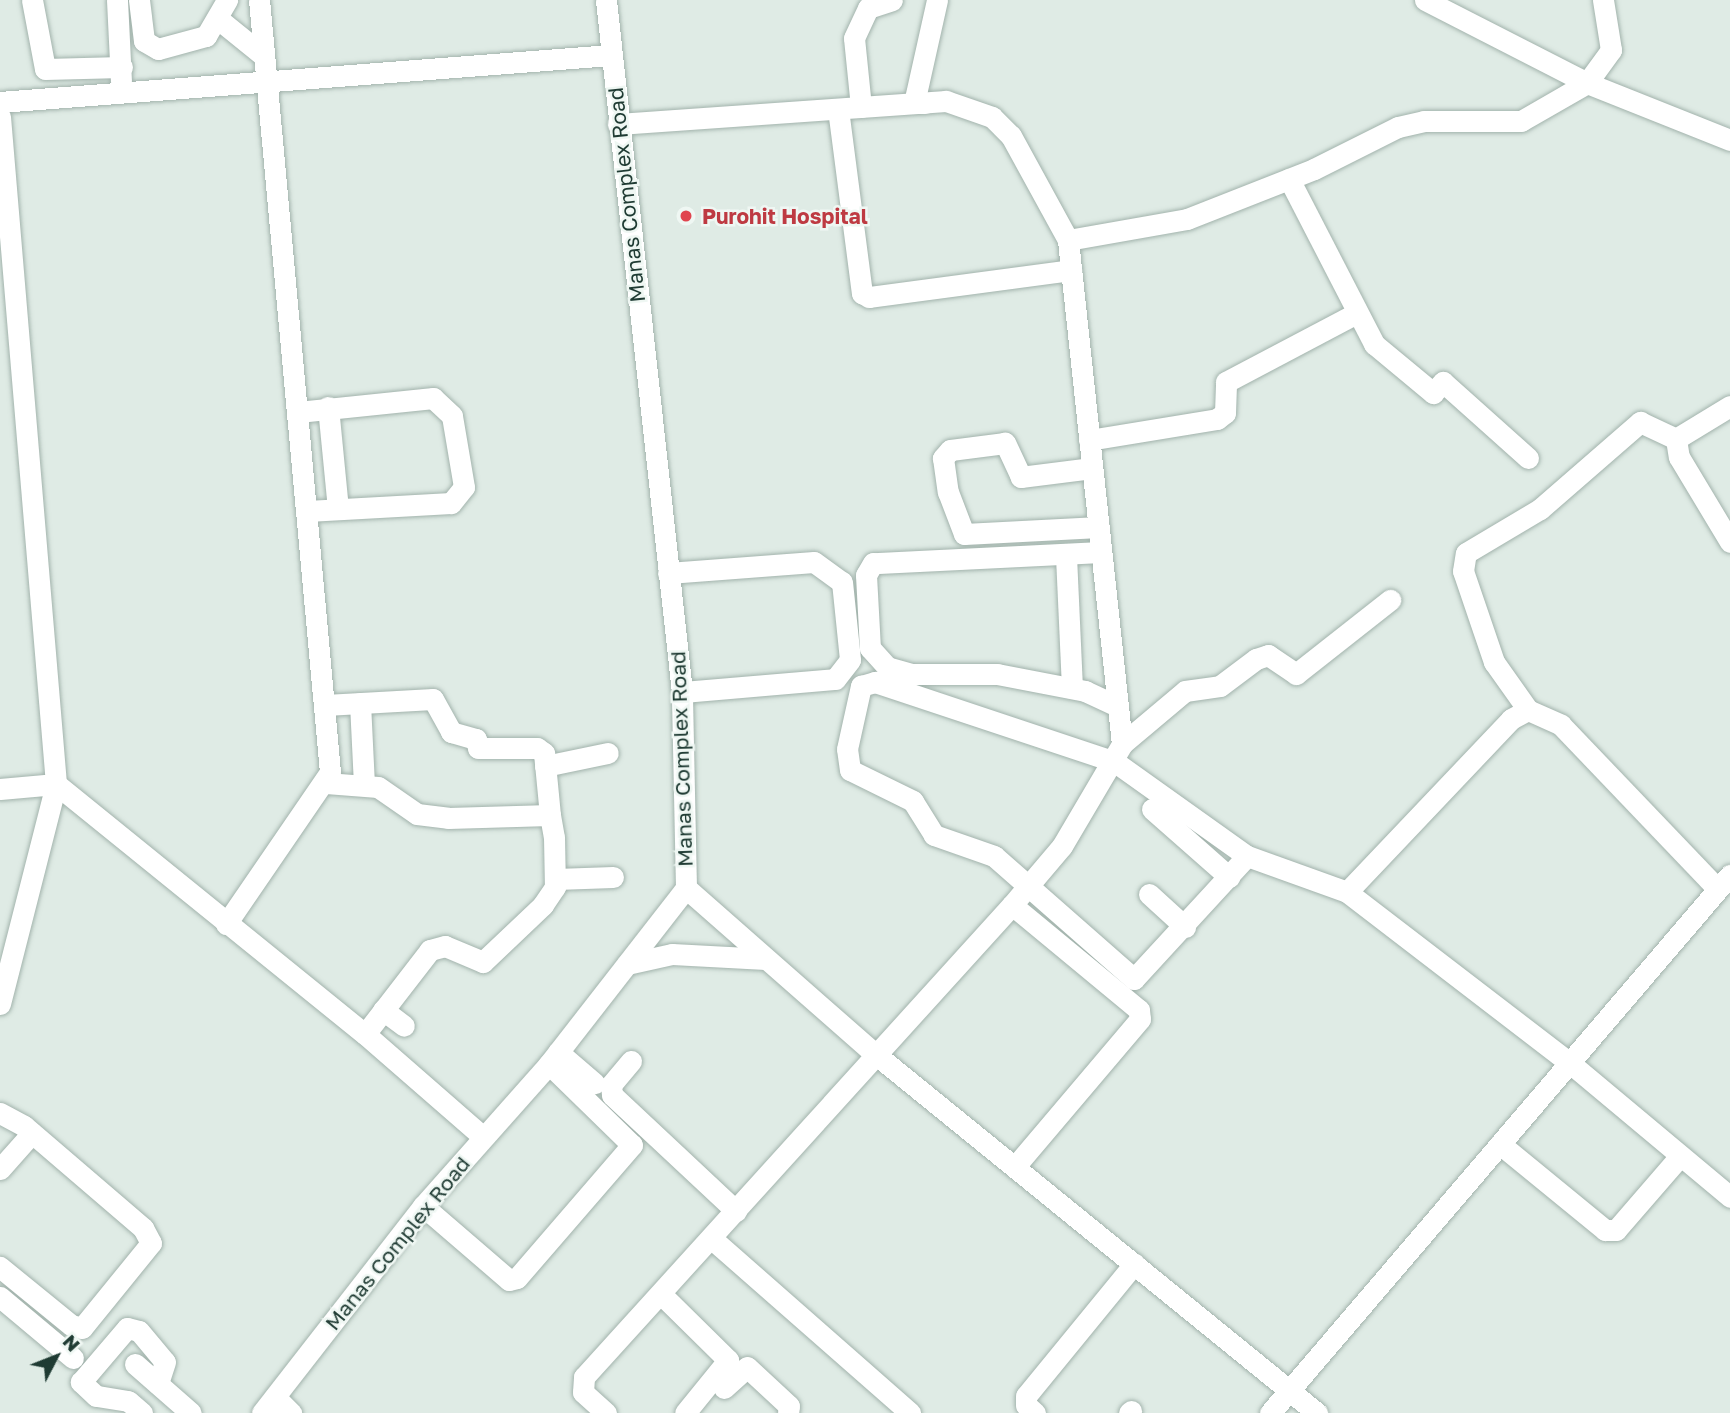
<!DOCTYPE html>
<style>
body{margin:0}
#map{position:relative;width:1730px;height:1413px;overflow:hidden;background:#dfebe5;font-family:"Golos Text",sans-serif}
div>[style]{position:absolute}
.roads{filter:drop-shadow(0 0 2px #a2b3ac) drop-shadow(0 0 2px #a2b3ac)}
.minor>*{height:21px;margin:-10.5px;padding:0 10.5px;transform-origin:10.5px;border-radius:10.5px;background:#fff}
.tertiary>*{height:21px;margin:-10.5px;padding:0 10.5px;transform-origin:10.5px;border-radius:10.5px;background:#fff}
.dots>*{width:19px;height:19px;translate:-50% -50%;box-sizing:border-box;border:4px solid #eff7f3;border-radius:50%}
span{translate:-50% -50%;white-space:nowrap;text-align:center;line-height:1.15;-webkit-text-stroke:5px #eff7f3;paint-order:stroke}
.street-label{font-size:21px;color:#1f3b33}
.health-label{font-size:21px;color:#be3a42;font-weight:700}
.left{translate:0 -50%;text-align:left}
.north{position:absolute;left:21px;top:1322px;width:70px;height:70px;-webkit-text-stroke:5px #eff7f3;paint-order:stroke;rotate:48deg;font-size:19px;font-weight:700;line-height:28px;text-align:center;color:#1f3b33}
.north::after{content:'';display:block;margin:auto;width:24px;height:32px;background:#1f3b33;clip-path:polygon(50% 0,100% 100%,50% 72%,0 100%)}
</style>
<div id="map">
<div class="roads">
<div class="minor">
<i style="left:32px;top:0;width:70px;rotate:79.3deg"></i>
<i style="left:45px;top:69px;width:77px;rotate:-1.5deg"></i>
<i style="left:117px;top:0;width:81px;rotate:87.2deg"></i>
<i style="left:139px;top:0;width:41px;rotate:83deg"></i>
<i style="left:144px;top:41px;width:16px;rotate:30deg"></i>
<i style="left:158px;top:49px;width:50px;rotate:-15.2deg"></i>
<i style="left:206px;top:36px;width:42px;rotate:-59.7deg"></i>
<i style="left:1425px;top:0;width:182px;rotate:27.1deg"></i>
<i style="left:1587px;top:83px;width:41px;rotate:-54deg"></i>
<i style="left:1611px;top:50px;width:51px;rotate:-99.1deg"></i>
<i style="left:217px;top:18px;width:60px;rotate:39deg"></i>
<i style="left:925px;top:103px;width:11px;rotate:180deg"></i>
<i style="left:914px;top:103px;width:106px;rotate:-77.4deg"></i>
<i style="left:861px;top:107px;width:69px;rotate:-95.8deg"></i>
<i style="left:854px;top:38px;width:33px;rotate:-65deg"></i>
<i style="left:868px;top:8px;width:25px;rotate:-18deg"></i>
<i style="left:838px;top:109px;width:186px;rotate:82.6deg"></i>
<i style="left:862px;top:293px;width:8px;rotate:30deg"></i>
<i style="left:869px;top:297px;width:204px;rotate:-7.6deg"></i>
<i style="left:0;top:117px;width:669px;rotate:85.2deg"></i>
<i style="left:56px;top:784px;width:227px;rotate:104.3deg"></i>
<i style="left:1289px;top:179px;width:186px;rotate:62.7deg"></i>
<i style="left:1374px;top:344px;width:77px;rotate:39.7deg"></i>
<i style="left:1433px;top:393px;width:15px;rotate:-48deg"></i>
<i style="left:1443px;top:382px;width:114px;rotate:41.8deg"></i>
<i style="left:1068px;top:240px;width:121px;rotate:-10deg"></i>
<i style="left:1187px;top:219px;width:136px;rotate:-21.5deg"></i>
<i style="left:1314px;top:169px;width:94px;rotate:-26.6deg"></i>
<i style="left:1398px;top:127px;width:27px;rotate:-13deg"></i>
<i style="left:1424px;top:121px;width:97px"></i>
<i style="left:1521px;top:121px;width:76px;rotate:-29.9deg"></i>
<i style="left:1587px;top:83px;width:154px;rotate:21.7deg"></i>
<i style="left:1730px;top:406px;width:63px;rotate:148.6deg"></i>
<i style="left:1676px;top:439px;width:18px;rotate:81deg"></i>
<i style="left:1679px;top:457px;width:99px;rotate:59deg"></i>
<i style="left:328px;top:407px;width:102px;rotate:84.4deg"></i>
<i style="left:298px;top:412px;width:136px;rotate:-5.9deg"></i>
<i style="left:433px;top:398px;width:26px;rotate:43deg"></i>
<i style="left:452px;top:416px;width:72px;rotate:80.4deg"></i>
<i style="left:464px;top:487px;width:21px;rotate:129deg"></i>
<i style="left:451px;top:503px;width:144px;rotate:176.8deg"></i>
<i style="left:1089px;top:440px;width:130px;rotate:-9.3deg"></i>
<i style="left:1217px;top:419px;width:10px;rotate:-37deg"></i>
<i style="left:1225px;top:413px;width:31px;rotate:-88deg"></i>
<i style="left:1226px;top:382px;width:148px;rotate:-27.8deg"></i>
<i style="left:1092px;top:468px;width:72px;rotate:172.8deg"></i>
<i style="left:1021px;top:477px;width:38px;rotate:-115deg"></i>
<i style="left:1005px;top:443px;width:55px;rotate:172.7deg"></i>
<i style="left:950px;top:450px;width:11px;rotate:131deg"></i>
<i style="left:943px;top:458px;width:34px;rotate:82deg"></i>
<i style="left:948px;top:492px;width:45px;rotate:69.1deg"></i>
<i style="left:964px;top:534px;width:135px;rotate:-3deg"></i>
<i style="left:1101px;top:552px;width:228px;rotate:177.2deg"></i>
<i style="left:873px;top:563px;width:14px;rotate:120deg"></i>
<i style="left:866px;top:575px;width:73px;rotate:86.9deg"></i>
<i style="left:870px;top:648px;width:25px;rotate:48deg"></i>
<i style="left:887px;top:667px;width:25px;rotate:16deg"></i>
<i style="left:911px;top:674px;width:86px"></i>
<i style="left:997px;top:674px;width:90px;rotate:10.9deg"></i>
<i style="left:1085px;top:691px;width:35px;rotate:25deg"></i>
<i style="left:1066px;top:556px;width:132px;rotate:87.4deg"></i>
<i style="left:668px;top:573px;width:146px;rotate:-4.3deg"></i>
<i style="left:814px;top:562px;width:34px;rotate:36deg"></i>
<i style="left:842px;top:582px;width:78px;rotate:84.1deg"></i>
<i style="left:850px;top:660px;width:24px;rotate:128deg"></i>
<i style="left:835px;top:679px;width:154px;rotate:175.1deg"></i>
<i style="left:360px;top:703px;width:81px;rotate:87.2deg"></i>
<i style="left:325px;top:705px;width:108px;rotate:-3.2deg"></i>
<i style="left:433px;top:699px;width:38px;rotate:61deg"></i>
<i style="left:451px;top:732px;width:26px;rotate:16deg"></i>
<i style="left:476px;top:739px;width:9px;rotate:77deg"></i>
<i style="left:478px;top:748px;width:59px"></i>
<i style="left:537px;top:748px;width:9px;rotate:36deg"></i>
<i style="left:544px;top:753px;width:62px;rotate:84.5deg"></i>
<i style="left:1528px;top:710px;width:59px;rotate:-125.3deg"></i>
<i style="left:1494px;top:662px;width:96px;rotate:-108.8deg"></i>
<i style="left:1463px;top:571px;width:18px;rotate:-81deg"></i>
<i style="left:1466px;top:553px;width:86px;rotate:-30.7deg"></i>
<i style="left:1540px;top:509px;width:133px;rotate:-41deg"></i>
<i style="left:1640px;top:422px;width:40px;rotate:25deg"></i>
<i style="left:1122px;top:744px;width:82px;rotate:-40.1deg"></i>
<i style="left:1185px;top:691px;width:35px;rotate:-8deg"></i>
<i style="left:1220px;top:686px;width:45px;rotate:-36.9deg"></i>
<i style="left:1256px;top:659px;width:13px;rotate:-18deg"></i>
<i style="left:1268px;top:655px;width:34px;rotate:34deg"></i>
<i style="left:1296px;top:674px;width:120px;rotate:-38.2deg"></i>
<i style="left:545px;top:766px;width:64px;rotate:-11.7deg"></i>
<i style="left:326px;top:783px;width:52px;rotate:4.4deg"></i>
<i style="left:378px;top:787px;width:47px;rotate:34.7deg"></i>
<i style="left:417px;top:814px;width:31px;rotate:7deg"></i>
<i style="left:448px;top:818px;width:102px;rotate:-1.7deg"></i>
<i style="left:550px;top:815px;width:22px;rotate:80deg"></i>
<i style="left:554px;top:837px;width:50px;rotate:88.9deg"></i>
<i style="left:555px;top:887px;width:22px;rotate:124deg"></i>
<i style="left:543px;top:905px;width:83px;rotate:136.5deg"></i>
<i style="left:483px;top:962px;width:41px;rotate:-157.2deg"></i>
<i style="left:445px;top:946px;width:16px;rotate:165deg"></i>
<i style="left:430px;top:950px;width:106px;rotate:127.7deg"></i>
<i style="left:0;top:789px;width:56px;rotate:-5.1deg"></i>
<i style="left:56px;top:784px;width:397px;rotate:39deg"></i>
<i style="left:365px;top:1034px;width:157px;rotate:41.1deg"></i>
<i style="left:1152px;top:809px;width:103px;rotate:41.4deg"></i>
<i style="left:1247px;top:856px;width:167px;rotate:132.6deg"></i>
<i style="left:1134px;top:979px;width:186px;rotate:-138.7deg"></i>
<i style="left:994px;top:856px;width:64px;rotate:-160.7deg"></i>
<i style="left:934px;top:835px;width:40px;rotate:-122deg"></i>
<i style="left:913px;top:801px;width:70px;rotate:-153.8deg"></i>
<i style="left:850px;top:770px;width:21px;rotate:-98deg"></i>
<i style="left:847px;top:749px;width:65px;rotate:-77.5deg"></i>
<i style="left:861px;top:686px;width:15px;rotate:-16deg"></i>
<i style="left:875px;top:682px;width:253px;rotate:18.4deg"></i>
<i style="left:1115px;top:762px;width:162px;rotate:35.5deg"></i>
<i style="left:1247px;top:856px;width:106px;rotate:19.8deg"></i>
<i style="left:1347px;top:892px;width:281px;rotate:37.5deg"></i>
<i style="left:1570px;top:1063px;width:209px;rotate:39.9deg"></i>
<i style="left:556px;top:879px;width:57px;rotate:-2deg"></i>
<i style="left:1347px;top:892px;width:238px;rotate:-46.5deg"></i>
<i style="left:1511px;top:719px;width:19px;rotate:-28deg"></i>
<i style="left:1528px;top:710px;width:36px;rotate:24deg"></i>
<i style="left:1561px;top:725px;width:226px;rotate:46.3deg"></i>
<i style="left:1149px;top:894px;width:49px;rotate:42.5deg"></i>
<i style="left:1012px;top:905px;width:165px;rotate:39.6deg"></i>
<i style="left:1139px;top:1010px;width:9px;rotate:84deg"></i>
<i style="left:1140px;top:1019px;width:192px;rotate:130.3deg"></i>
<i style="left:226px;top:924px;width:184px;rotate:-55.6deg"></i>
<i style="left:330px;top:772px;width:775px;rotate:-95.25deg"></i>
<i style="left:383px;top:1010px;width:26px;rotate:37deg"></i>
<i style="left:558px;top:1052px;width:48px;rotate:40.7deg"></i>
<i style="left:631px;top:1061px;width:31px;rotate:130deg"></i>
<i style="left:611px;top:1085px;width:10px;rotate:84deg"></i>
<i style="left:612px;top:1095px;width:170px;rotate:43.1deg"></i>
<i style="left:0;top:1113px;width:27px;rotate:28deg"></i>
<i style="left:24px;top:1126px;width:157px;rotate:40.6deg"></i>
<i style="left:143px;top:1228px;width:17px;rotate:62deg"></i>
<i style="left:151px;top:1243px;width:109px;rotate:129.1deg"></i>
<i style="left:82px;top:1328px;width:11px;rotate:-165deg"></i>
<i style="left:71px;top:1325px;width:92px;rotate:-140.8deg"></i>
<i style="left:1500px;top:1144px;width:136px;rotate:39.3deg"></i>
<i style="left:1605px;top:1230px;width:11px"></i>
<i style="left:1616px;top:1230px;width:98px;rotate:-49.1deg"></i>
<i style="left:0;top:1169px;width:48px;rotate:-48.4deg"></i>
<i style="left:423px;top:1206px;width:113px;rotate:40.7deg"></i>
<i style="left:509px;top:1280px;width:8px;rotate:-14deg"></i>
<i style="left:517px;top:1278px;width:176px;rotate:-49.2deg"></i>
<i style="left:632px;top:1145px;width:116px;rotate:-135.7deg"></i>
<i style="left:711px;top:1238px;width:265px;rotate:41.3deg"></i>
<i style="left:662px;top:1295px;width:93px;rotate:44.6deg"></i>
<i style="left:728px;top:1360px;width:68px;rotate:129.1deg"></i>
<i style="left:0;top:1297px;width:95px;rotate:39.9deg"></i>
<i style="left:135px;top:1364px;width:74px;rotate:41.2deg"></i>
<i style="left:724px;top:1388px;width:31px;rotate:-42deg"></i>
<i style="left:747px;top:1367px;width:57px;rotate:42.9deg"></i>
<i style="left:789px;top:1406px;width:7px;rotate:98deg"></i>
<i style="left:275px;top:1397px;width:23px;rotate:45deg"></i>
<i style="left:142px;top:1413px;width:18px;rotate:-139deg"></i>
<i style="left:128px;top:1401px;width:32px;rotate:-171deg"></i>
<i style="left:96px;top:1396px;width:21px;rotate:-137deg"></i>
<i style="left:81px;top:1382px;width:71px;rotate:-49.6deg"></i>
<i style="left:127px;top:1328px;width:12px;rotate:14deg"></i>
<i style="left:139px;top:1331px;width:40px;rotate:50deg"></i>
<i style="left:165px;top:1362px;width:23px;rotate:108deg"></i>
<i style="left:606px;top:1413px;width:31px;rotate:-138deg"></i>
<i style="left:583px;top:1392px;width:15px;rotate:-86deg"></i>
<i style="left:584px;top:1377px;width:637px;rotate:-47.8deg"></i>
<i style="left:1012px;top:905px;width:77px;rotate:-49.7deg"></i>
<i style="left:1062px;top:846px;width:118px;rotate:-59.5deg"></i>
<i style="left:1122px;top:744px;width:507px;rotate:-96.12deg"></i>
<i style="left:1068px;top:240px;width:119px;rotate:-118.7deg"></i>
<i style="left:1011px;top:136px;width:27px;rotate:-135deg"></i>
<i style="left:992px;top:117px;width:49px;rotate:-160.8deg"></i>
<i style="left:946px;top:101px;width:329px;rotate:176deg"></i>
<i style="left:1035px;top:1413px;width:12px;rotate:-138deg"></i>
<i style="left:1026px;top:1405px;width:9px;rotate:-90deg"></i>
<i style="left:1026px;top:1396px;width:171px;rotate:-50.7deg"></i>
<i style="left:1129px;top:1413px;width:3px;rotate:-45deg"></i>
<i style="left:1270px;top:1413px;width:708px;rotate:-49.47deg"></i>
</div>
<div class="tertiary">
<i style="left:0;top:102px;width:613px;rotate:-4.4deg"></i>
<i style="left:686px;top:888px;width:250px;rotate:41.3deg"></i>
<i style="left:874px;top:1053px;width:571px;rotate:39.1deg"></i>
<i style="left:627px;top:964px;width:46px;rotate:-12.5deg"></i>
<i style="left:672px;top:954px;width:94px;rotate:3deg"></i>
<i style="left:262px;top:1413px;width:262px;rotate:-52.1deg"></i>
<i style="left:423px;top:1206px;width:190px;rotate:-48.4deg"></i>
<i style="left:549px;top:1064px;width:223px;rotate:-52.1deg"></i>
<i style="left:686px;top:888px;width:196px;rotate:-91.2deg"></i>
<i style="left:682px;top:692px;width:696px;rotate:-96.27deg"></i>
</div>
</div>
<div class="dots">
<i style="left:686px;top:216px;background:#e0444e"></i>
</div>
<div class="street-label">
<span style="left:626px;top:195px;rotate:-96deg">Manas Complex Road</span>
<span style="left:681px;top:759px;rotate:-92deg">Manas Complex Road</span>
<span style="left:397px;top:1243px;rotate:-51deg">Manas Complex Road</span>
</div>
<div class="health-label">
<span class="left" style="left:702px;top:216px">Purohit Hospital</span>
</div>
<div class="north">N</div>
</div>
